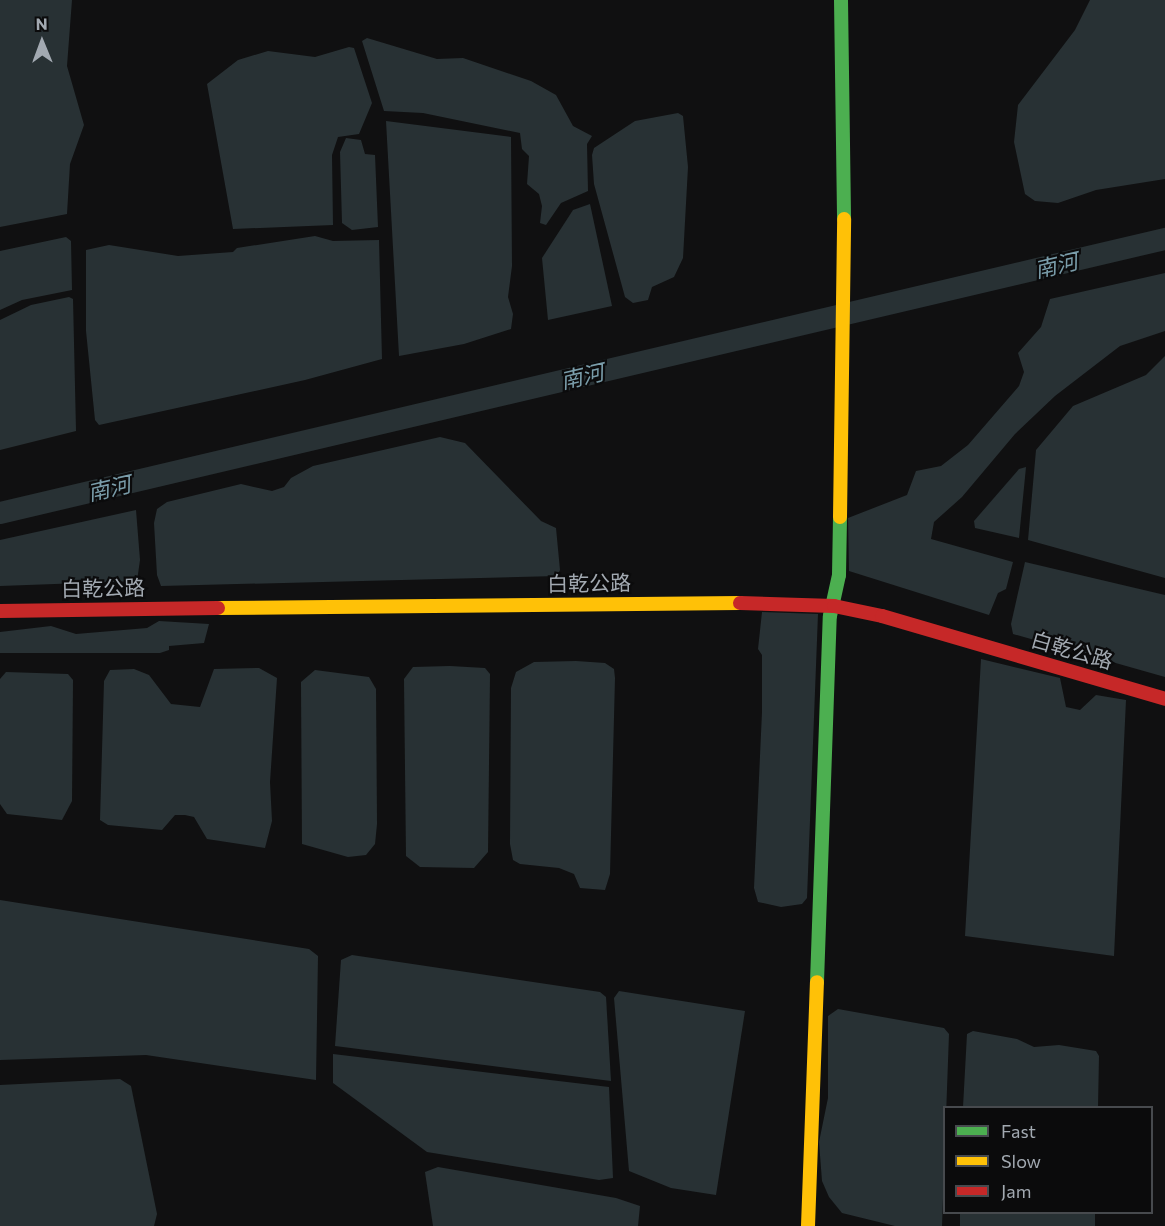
<!DOCTYPE html>
<meta charset="utf-8">
<style>
body{margin:0}
#map{position:relative;width:1165px;height:1226px;overflow:hidden;background:#101011;font-family:Commissioner,"Noto Sans SC",sans-serif}
div>[style]{position:absolute}
.water>*{inset:0;background:#283134}
.river>*{height:22px;margin:-11px;padding:0 11px;transform-origin:11px;border-radius:11px;background:#283134}
.fast>*{height:14px;margin:-7px;padding:0 7px;transform-origin:7px;border-radius:7px;background:#4caf50}
.slow>*{height:14px;margin:-7px;padding:0 7px;transform-origin:7px;border-radius:7px;background:#ffc107}
.jam>*{height:14px;margin:-7px;padding:0 7px;transform-origin:7px;border-radius:7px;background:#c62828}
span{translate:-50% -50%;white-space:nowrap;text-align:center;line-height:1.15;-webkit-text-stroke:4.5px #0b0b0c;paint-order:stroke}
.street-label{font-size:21px;color:#a2a9b1}
.water-label{font-size:22px;color:#7a9daa;font-style:italic}
.legend{position:absolute;left:943px;top:1106px;width:210px;height:108px;box-sizing:border-box;background:#0b0b0c;border:2px solid #474a4e;margin:0;padding:8px 10px;list-style:none;font-size:18px;color:#a2a9b1}
.legend li{display:flex;align-items:center;gap:12px;height:30px}
.legend b{width:30px;border:2px solid #474a4e}
.north{position:absolute;left:12px;top:12px;width:60px;height:60px;-webkit-text-stroke:4px #0b0b0c;paint-order:stroke;rotate:359deg;font-size:16px;font-weight:700;line-height:24px;text-align:center;color:#a2a9b1}
.north::after{content:'';display:block;margin:auto;width:21px;height:27px;background:#a2a9b1;clip-path:polygon(50% 0,100% 100%,50% 72%,0 100%)}
</style>
<div id="map">
<div class="water">
<i style="clip-path:polygon(0 0,72px 0,67px 66px,84px 125px,70px 164px,67px 214px,0 227px)"></i>
<i style="clip-path:polygon(1090px 0,1165px 0,1165px 179px,1096px 190px,1058px 203px,1035px 201px,1025px 194px,1014px 142px,1018px 105px,1075px 30px)"></i>
<i style="clip-path:polygon(367px 38px,437px 59px,463px 58px,531px 81px,556px 95px,573px 126px,592px 136px,587px 144px,588px 191px,561px 203px,546px 225px,540px 223px,542px 206px,539px 194px,527px 184px,529px 156px,522px 149px,520px 133px,423px 113px,384px 111px,362px 41px)"></i>
<i style="clip-path:polygon(349px 47px,354px 48px,372px 103px,359px 134px,338px 137px,332px 155px,333px 225px,233px 229px,207px 84px,238px 60px,268px 51px,315px 57px)"></i>
<i style="clip-path:polygon(678px 113px,683px 116px,688px 167px,683px 258px,674px 277px,652px 287px,648px 300px,633px 303px,625px 297px,594px 184px,592px 155px,594px 148px,635px 121px)"></i>
<i style="clip-path:polygon(386px 121px,511px 137px,512px 266px,508px 297px,513px 314px,511px 329px,464px 344px,399px 356px)"></i>
<i style="clip-path:polygon(346px 138px,361px 140px,365px 154px,375px 155px,378px 227px,352px 230px,342px 223px,340px 152px)"></i>
<i style="clip-path:polygon(590px 204px,612px 306px,548px 320px,542px 258px,573px 210px)"></i>
<i style="clip-path:polygon(315px 236px,333px 241px,379px 240px,382px 359px,305px 380px,99px 425px,95px 420px,86px 331px,86px 250px,109px 245px,178px 256px,233px 252px,237px 248px)"></i>
<i style="clip-path:polygon(66px 237px,71px 241px,72px 290px,22px 300px,0 310px,0 251px)"></i>
<i style="clip-path:polygon(1165px 273px,1165px 331px,1120px 346px,1055px 396px,1015px 434px,962px 497px,934px 522px,931px 539px,1013px 562px,1006px 589px,998px 593px,989px 615px,849px 571px,848px 518px,907px 495px,916px 471px,941px 466px,968px 445px,1019px 386px,1024px 372px,1018px 353px,1041px 327px,1050px 299px)"></i>
<i style="clip-path:polygon(69px 297px,73px 299px,76px 431px,0 450px,0 320px,31px 305px)"></i>
<i style="clip-path:polygon(1165px 356px,1165px 578px,1028px 540px,1036px 450px,1073px 406px,1146px 375px)"></i>
<i style="clip-path:polygon(440px 437px,465px 443px,541px 521px,556px 528px,560px 570px,557px 576px,161px 586px,157px 575px,154px 523px,157px 509px,167px 502px,241px 484px,272px 491px,284px 487px,291px 478px,313px 466px)"></i>
<i style="clip-path:polygon(1026px 467px,1019px 538px,975px 528px,974px 521px,1019px 469px)"></i>
<i style="clip-path:polygon(136px 510px,140px 560px,137px 581px,0 586px,0 540px)"></i>
<i style="clip-path:polygon(1025px 562px,1165px 595px,1165px 677px,1013px 634px,1011px 624px)"></i>
<i style="clip-path:polygon(762px 612px,818px 614px,807px 898px,802px 904px,781px 907px,758px 902px,754px 888px,762px 712px,762px 655px,758px 649px)"></i>
<i style="clip-path:polygon(159px 621px,209px 624px,204px 643px,169px 646px,169px 650px,160px 653px,0 653px,0 632px,51px 626px,76px 634px,147px 628px)"></i>
<i style="clip-path:polygon(981px 659px,1060px 678px,1066px 707px,1080px 710px,1096px 695px,1126px 700px,1114px 956px,965px 936px)"></i>
<i style="clip-path:polygon(576px 661px,605px 663px,614px 669px,615px 678px,610px 874px,605px 890px,580px 888px,574px 874px,559px 868px,520px 864px,513px 860px,510px 844px,511px 688px,516px 672px,534px 662px)"></i>
<i style="clip-path:polygon(450px 666px,485px 668px,490px 674px,488px 852px,474px 868px,420px 867px,406px 856px,404px 679px,413px 667px)"></i>
<i style="clip-path:polygon(259px 668px,277px 678px,270px 782px,272px 821px,265px 848px,207px 839px,194px 817px,185px 815px,175px 815px,162px 830px,108px 825px,100px 820px,104px 681px,110px 670px,134px 669px,149px 675px,171px 704px,200px 707px,214px 669px)"></i>
<i style="clip-path:polygon(315px 670px,369px 677px,376px 689px,377px 824px,375px 844px,366px 855px,348px 857px,302px 844px,301px 682px)"></i>
<i style="clip-path:polygon(6px 672px,68px 674px,73px 680px,72px 801px,62px 820px,7px 814px,0 804px,0 679px)"></i>
<i style="clip-path:polygon(0 900px,309px 949px,318px 956px,316px 1080px,146px 1055px,0 1060px)"></i>
<i style="clip-path:polygon(352px 955px,600px 992px,606px 997px,611px 1081px,335px 1046px,341px 960px)"></i>
<i style="clip-path:polygon(619px 991px,745px 1011px,716px 1195px,671px 1188px,629px 1171px,614px 998px)"></i>
<i style="clip-path:polygon(838px 1009px,944px 1028px,949px 1034px,942px 1226px,895px 1226px,842px 1213px,829px 1197px,822px 1181px,819px 1142px,828px 1098px,828px 1016px)"></i>
<i style="clip-path:polygon(973px 1031px,1017px 1039px,1034px 1047px,1059px 1045px,1096px 1051px,1099px 1056px,1098px 1107px,963px 1107px,967px 1034px)"></i>
<i style="clip-path:polygon(333px 1054px,609px 1087px,613px 1178px,599px 1180px,427px 1152px,333px 1083px)"></i>
<i style="clip-path:polygon(120px 1079px,131px 1086px,157px 1214px,154px 1226px,0 1226px,0 1085px)"></i>
<i style="clip-path:polygon(438px 1167px,616px 1198px,640px 1206px,638px 1226px,433px 1226px,425px 1172px)"></i>
<i style="clip-path:polygon(960px 1213px,1095px 1213px,1095px 1226px,960px 1226px)"></i>
</div>
<div class="river">
<i style="left:0;top:513px;width:1197px;rotate:-13.24deg"></i>
</div>
<div class="fast">
<i style="left:841px;top:0;width:219px;rotate:89.2deg"></i>
<i style="left:817px;top:982px;width:366px;rotate:-88deg"></i>
<i style="left:830px;top:616px;width:42px;rotate:-77.6deg"></i>
<i style="left:839px;top:575px;width:58px;rotate:-89deg"></i>
</div>
<div class="slow">
<i style="left:840px;top:517px;width:298px;rotate:-89.2deg"></i>
<i style="left:218px;top:608px;width:522px;rotate:-0.55deg"></i>
<i style="left:808px;top:1226px;width:244px;rotate:-87.9deg"></i>
</div>
<div class="jam">
<i style="left:740px;top:603px;width:94px;rotate:1.8deg"></i>
<i style="left:834px;top:606px;width:49px;rotate:11.8deg"></i>
<i style="left:882px;top:616px;width:295px;rotate:16.3deg"></i>
<i style="left:0;top:611px;width:218px;rotate:-0.8deg"></i>
</div>
<div class="street-label">
<span style="left:589px;top:583px;rotate:-1deg">白乾公路</span>
<span style="left:103px;top:588px;rotate:-1deg">白乾公路</span>
<span style="left:1072px;top:650px;rotate:16deg">白乾公路</span>
</div>
<div class="water-label">
<span style="left:1056px;top:265px;rotate:-13deg">南河</span>
<span style="left:582px;top:376px;rotate:-13deg">南河</span>
<span style="left:109px;top:488px;rotate:-13deg">南河</span>
</div>
<ul class="legend">
<li><b style="height:8px;background:#4caf50"></b>Fast</li>
<li><b style="height:8px;background:#ffc107"></b>Slow</li>
<li><b style="height:8px;background:#c62828"></b>Jam</li>
</ul>
<div class="north">N</div>
</div>
